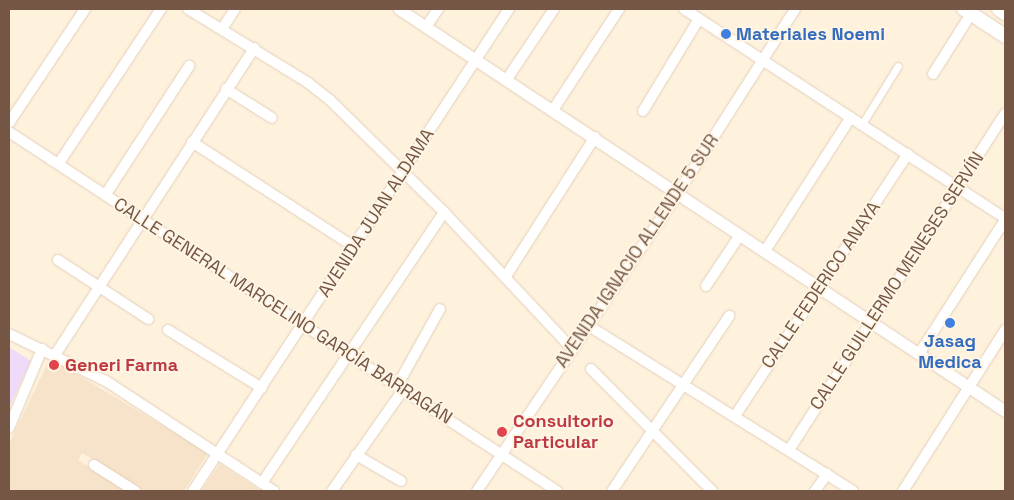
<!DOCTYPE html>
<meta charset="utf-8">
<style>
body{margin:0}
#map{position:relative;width:1014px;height:500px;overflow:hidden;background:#fef2dd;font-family:"Space Grotesk",sans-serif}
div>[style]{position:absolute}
.residential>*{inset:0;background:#f6e3ca}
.education>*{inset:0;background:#efdafa}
.roads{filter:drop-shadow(0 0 1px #e4cfbb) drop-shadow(0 0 1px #e4cfbb)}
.pedestrian>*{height:7px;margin:-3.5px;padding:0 3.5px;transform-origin:3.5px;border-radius:3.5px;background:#fff}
.minor>*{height:10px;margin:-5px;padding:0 5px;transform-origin:5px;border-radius:5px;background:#fff}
.tertiary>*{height:11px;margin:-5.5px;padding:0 5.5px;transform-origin:5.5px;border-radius:5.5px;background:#fff}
.secondary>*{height:14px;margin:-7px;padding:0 7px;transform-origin:7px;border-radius:7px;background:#fff}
.dots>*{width:14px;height:14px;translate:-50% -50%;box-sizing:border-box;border:2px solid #fff5e5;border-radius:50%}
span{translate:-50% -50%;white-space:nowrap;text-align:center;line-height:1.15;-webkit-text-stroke:4px #fff5e5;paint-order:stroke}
.shop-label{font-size:18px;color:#366cbe;font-weight:700}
.left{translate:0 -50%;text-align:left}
.street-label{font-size:18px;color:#755644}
.health-label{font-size:18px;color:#be3a42;font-weight:700}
.frame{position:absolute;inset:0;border:10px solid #755644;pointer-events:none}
</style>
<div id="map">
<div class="residential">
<i style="clip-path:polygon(50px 358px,208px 453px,184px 491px,144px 491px,82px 453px,78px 460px,128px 491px,9px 491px,9px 444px)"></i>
<i style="clip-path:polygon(220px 464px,261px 491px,201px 491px)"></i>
</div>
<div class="education">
<i style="clip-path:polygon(9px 347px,31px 361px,9px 408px)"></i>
</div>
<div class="roads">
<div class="pedestrian">
<i style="left:862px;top:124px;width:68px;rotate:-58.2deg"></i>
</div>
<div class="minor">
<i style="left:188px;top:9px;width:140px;rotate:31.5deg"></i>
<i style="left:307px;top:82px;width:29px;rotate:38deg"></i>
<i style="left:330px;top:100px;width:160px;rotate:44.5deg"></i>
<i style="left:444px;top:212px;width:187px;rotate:46.9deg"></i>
<i style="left:684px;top:9px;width:383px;rotate:33.1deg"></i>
<i style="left:426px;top:27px;width:22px;rotate:-56deg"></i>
<i style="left:222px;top:29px;width:24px;rotate:-57deg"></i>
<i style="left:933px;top:74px;width:71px;rotate:-57.7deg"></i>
<i style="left:507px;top:79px;width:84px;rotate:-56.1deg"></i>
<i style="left:226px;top:89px;width:54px;rotate:32.2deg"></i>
<i style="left:553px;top:110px;width:121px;rotate:-56.8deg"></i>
<i style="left:643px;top:111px;width:108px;rotate:-58.7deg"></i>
<i style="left:9px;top:123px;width:137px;rotate:-56.3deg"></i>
<i style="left:9px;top:132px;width:655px;rotate:33.23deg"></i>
<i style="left:192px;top:142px;width:193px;rotate:32.9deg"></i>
<i style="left:59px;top:163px;width:185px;rotate:-56.5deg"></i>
<i style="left:106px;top:194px;width:153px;rotate:-57deg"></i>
<i style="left:765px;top:251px;width:159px;rotate:-57.3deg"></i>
<i style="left:58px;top:260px;width:108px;rotate:33.2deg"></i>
<i style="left:506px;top:276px;width:165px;rotate:-57.4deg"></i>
<i style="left:706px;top:286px;width:61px;rotate:-56.3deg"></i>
<i style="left:589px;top:326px;width:311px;rotate:32deg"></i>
<i style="left:168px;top:330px;width:110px;rotate:31.7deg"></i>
<i style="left:9px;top:334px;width:108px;rotate:25.9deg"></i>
<i style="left:106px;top:381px;width:201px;rotate:33.2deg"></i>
<i style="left:919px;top:354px;width:159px;rotate:-57.3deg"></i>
<i style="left:55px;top:355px;width:366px;rotate:-57deg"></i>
<i style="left:591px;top:369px;width:172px;rotate:45.2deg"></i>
<i style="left:397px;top:386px;width:88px;rotate:-60.8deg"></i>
<i style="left:735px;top:416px;width:314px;rotate:-56.6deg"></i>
<i style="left:9px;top:428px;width:86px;rotate:-67.3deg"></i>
<i style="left:789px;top:450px;width:400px;rotate:-57.3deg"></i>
<i style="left:356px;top:455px;width:52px;rotate:30deg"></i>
<i style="left:94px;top:465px;width:49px;rotate:32.4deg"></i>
<i style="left:262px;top:483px;width:326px;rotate:-56.1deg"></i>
<i style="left:193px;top:491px;width:576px;rotate:-56.75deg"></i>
<i style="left:332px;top:491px;width:123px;rotate:-54.9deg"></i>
<i style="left:477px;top:491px;width:359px;rotate:-56deg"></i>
<i style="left:678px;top:193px;width:218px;rotate:-57.5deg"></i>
<i style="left:612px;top:491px;width:211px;rotate:-56.2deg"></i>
<i style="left:815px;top:491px;width:21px;rotate:-55deg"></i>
<i style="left:903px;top:491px;width:191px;rotate:-57.6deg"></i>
</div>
<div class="tertiary">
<i style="left:399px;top:9px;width:727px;rotate:33.56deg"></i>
</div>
<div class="secondary">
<i style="left:964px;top:9px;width:49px;rotate:33.4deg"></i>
<i style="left:999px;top:9px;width:7px;rotate:34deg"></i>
</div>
</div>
<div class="dots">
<i style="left:726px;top:34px;background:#3f7fe0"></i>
<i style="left:950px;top:323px;background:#3f7fe0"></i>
<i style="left:54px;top:365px;background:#e0444e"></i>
<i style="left:502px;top:432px;background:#e0444e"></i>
</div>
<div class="shop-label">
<span class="left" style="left:736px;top:34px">Materiales Noemi</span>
<span style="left:950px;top:352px">Jasag<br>Medica</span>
</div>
<div class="street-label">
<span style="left:376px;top:213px;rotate:-57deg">AVENIDA JUAN ALDAMA</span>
<span style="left:637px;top:251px;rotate:-56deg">AVENIDA IGNACIO ALLENDE 5 SUR</span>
<span style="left:897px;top:281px;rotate:-57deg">CALLE GUILLERMO MENESES SERVÍN</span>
<span style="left:821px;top:285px;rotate:-56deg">CALLE FEDERICO ANAYA</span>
<span style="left:283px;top:311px;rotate:33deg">CALLE GENERAL MARCELINO GARCÍA BARRAGÁN</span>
</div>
<div class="health-label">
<span class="left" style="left:65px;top:365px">Generi Farma</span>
<span class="left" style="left:513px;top:432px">Consultorio<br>Particular</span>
</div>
<div class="frame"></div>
</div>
